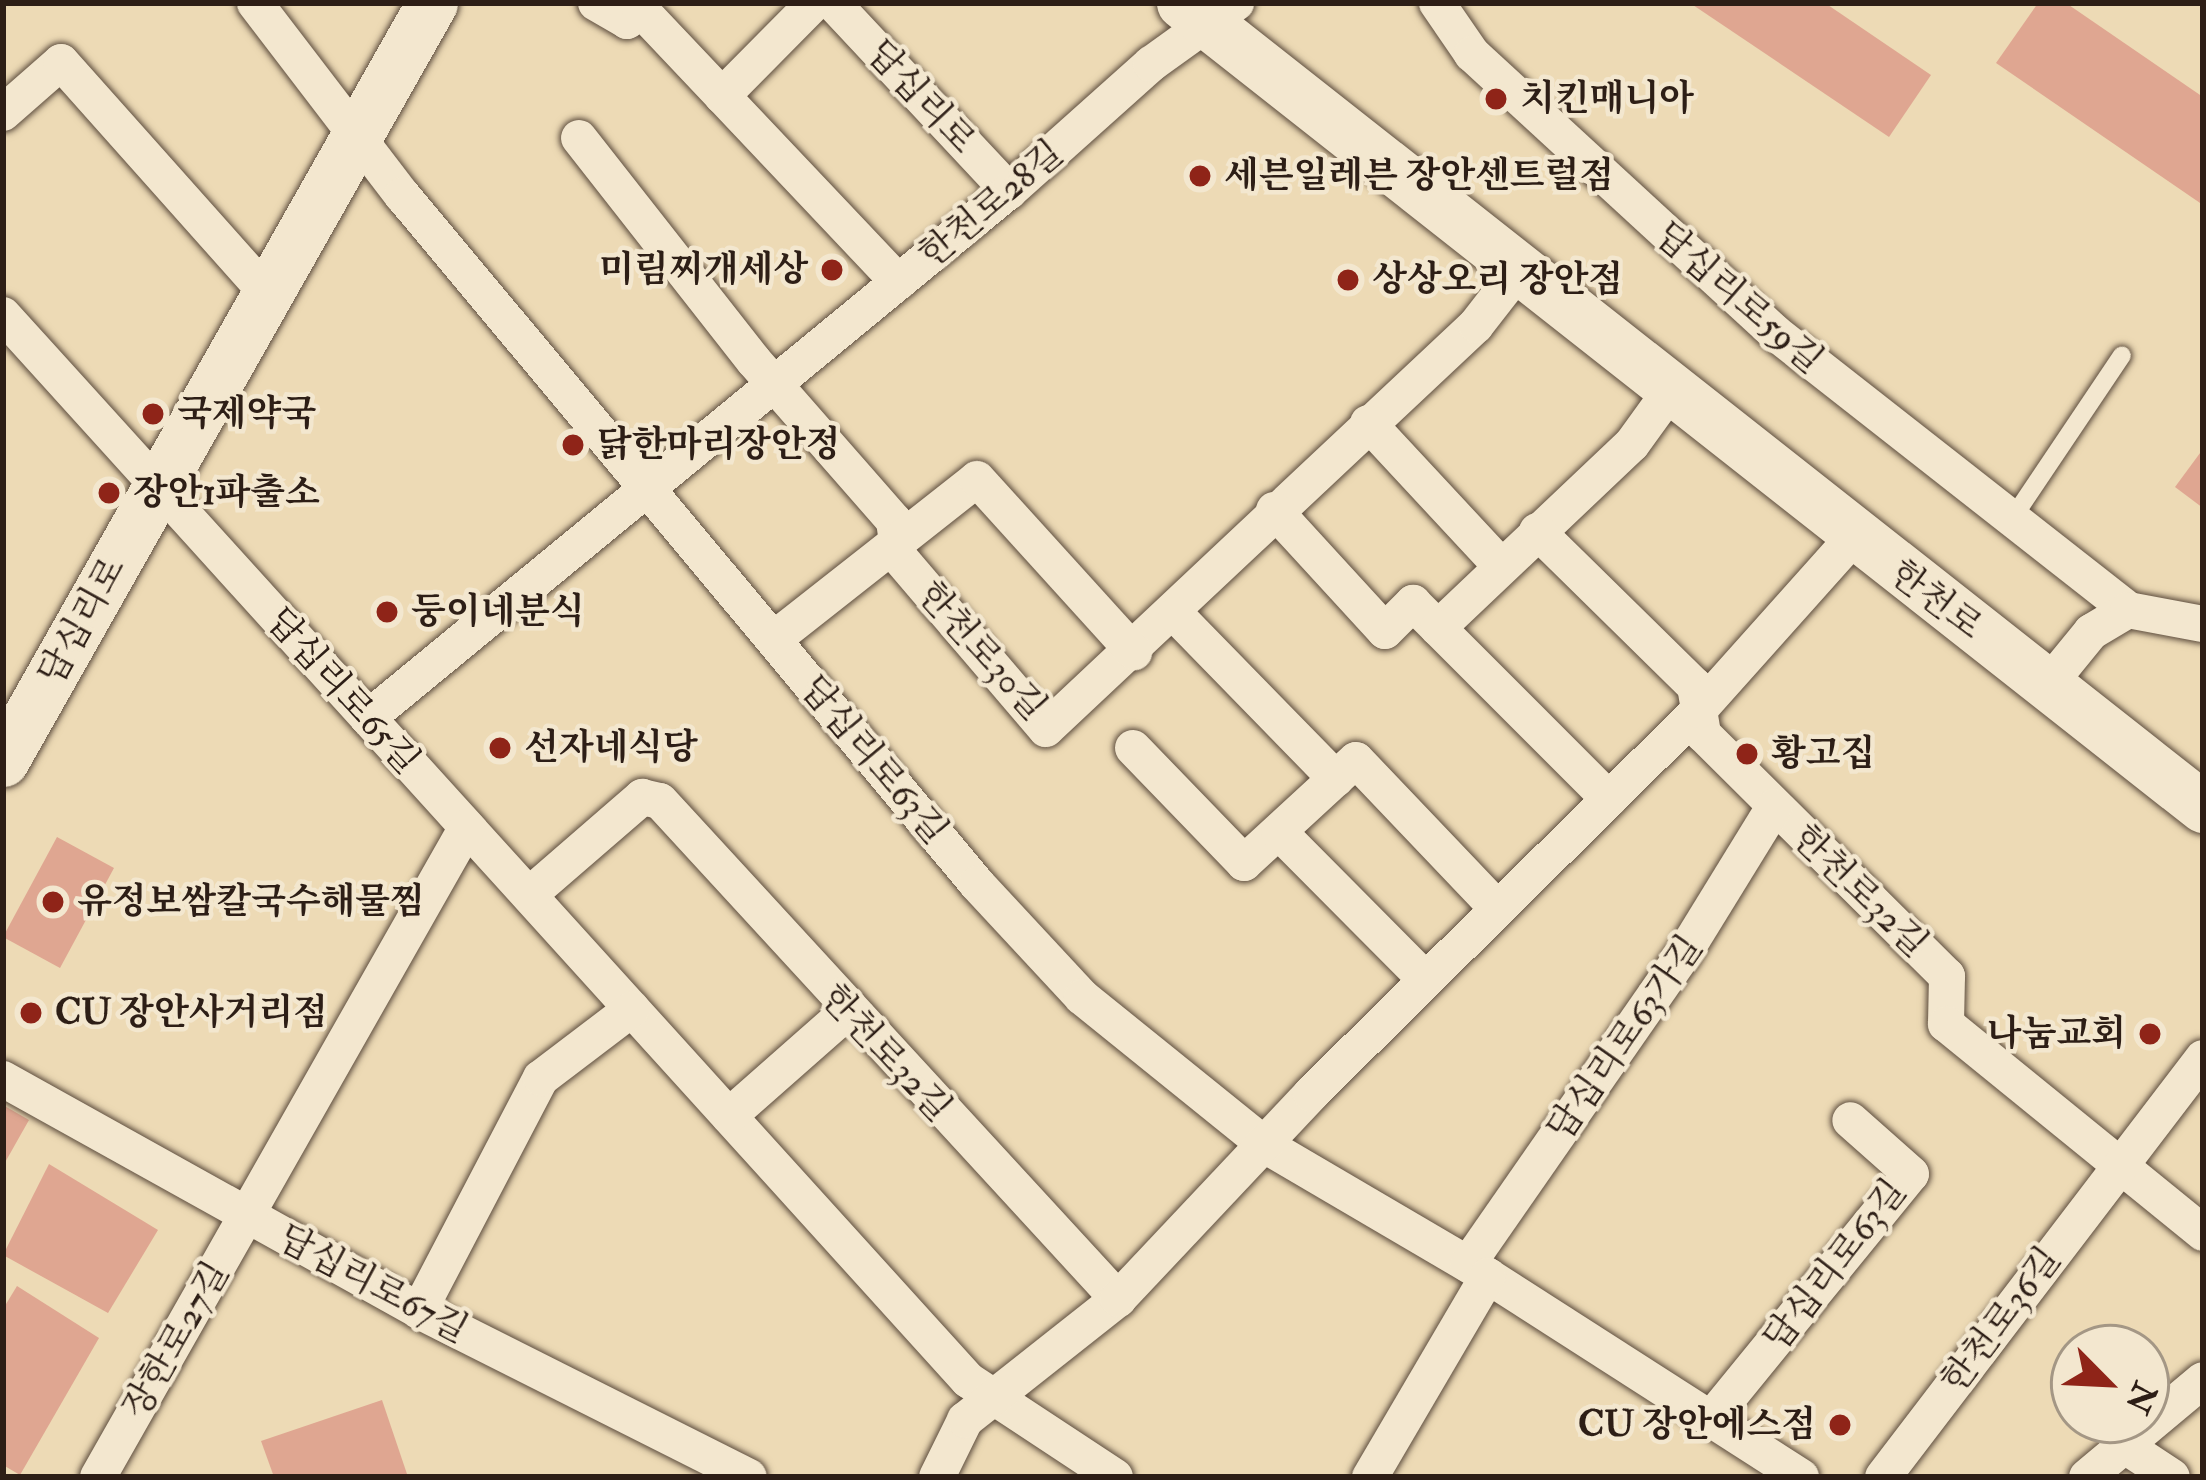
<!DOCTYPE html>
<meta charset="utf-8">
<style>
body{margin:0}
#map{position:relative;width:2206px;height:1480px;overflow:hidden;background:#eddab5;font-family:"IM FELL Double Pica","Noto Serif KR",serif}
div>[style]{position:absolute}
.building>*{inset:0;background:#dfa691}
.roads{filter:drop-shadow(0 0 3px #5d4d3e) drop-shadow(0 0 3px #5d4d3e)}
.lane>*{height:18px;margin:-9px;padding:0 9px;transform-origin:9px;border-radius:9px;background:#f3e7cf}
.street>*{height:36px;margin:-18px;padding:0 18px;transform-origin:18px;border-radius:18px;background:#f3e7cf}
.secondary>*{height:51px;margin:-25.5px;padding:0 25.5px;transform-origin:25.5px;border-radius:25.5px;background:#f3e7cf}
.dots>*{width:33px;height:33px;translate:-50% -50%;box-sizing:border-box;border:6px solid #f3e7cf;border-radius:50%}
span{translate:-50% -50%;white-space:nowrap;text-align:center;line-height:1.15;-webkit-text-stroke:9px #f3e7cf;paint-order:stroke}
.street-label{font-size:36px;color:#2d1e16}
.poi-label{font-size:36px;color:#2d1e16;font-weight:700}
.left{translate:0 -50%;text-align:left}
.right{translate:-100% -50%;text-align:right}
.frame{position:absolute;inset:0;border:6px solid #2d1e16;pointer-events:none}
.north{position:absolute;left:2050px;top:1324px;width:120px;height:120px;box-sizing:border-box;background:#f3e7cf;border:3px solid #a49785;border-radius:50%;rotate:114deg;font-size:33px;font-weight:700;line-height:48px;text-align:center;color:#2d1e16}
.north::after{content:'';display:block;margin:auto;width:42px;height:54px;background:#8f2418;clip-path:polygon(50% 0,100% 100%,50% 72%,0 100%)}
</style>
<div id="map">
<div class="building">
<i style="clip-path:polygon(1690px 3px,1825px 3px,1931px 75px,1889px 137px)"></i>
<i style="clip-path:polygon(2038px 3px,2066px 3px,2203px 97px,2203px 205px,1996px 63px)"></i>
<i style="clip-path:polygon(2203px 449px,2203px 508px,2175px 487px)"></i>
<i style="clip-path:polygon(57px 837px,114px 868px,60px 968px,3px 937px)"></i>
<i style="clip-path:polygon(3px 1105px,29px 1120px,3px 1166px)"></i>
<i style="clip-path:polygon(49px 1164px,158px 1230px,108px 1313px,3px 1255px)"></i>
<i style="clip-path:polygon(17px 1286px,99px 1338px,20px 1475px,3px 1465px,3px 1309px)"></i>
<i style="clip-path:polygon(382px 1400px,408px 1477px,274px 1477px,261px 1441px)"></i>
</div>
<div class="roads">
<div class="lane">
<i style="left:2012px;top:519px;width:197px;rotate:-56.1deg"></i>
</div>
<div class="street">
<i style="left:255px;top:3px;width:242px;rotate:52.6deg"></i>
<i style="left:402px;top:195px;width:897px;rotate:50.15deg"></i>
<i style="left:977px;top:884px;width:154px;rotate:47.1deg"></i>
<i style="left:1082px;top:997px;width:239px;rotate:38.9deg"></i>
<i style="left:1268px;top:1147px;width:255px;rotate:30.4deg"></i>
<i style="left:1488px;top:1276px;width:372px;rotate:32.7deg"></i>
<i style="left:596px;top:3px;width:36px;rotate:30deg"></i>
<i style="left:627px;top:21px;width:18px;rotate:-43deg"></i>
<i style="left:640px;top:9px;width:376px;rotate:46.6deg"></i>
<i style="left:833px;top:3px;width:258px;rotate:46.9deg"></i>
<i style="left:1437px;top:3px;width:62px;rotate:55.5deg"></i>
<i style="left:1472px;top:54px;width:410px;rotate:42.6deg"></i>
<i style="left:1774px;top:332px;width:450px;rotate:38.1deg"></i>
<i style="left:722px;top:96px;width:131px;rotate:-45.3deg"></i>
<i style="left:3px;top:113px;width:77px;rotate:-41.3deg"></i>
<i style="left:61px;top:62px;width:308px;rotate:48.3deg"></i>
<i style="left:579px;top:138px;width:283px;rotate:51.9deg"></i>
<i style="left:754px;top:361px;width:213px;rotate:48.8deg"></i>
<i style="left:894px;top:521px;width:36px;rotate:82deg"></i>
<i style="left:899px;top:557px;width:226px;rotate:49.5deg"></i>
<i style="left:1046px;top:729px;width:590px;rotate:-43.21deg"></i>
<i style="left:1476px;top:325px;width:68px;rotate:-52.1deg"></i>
<i style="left:3px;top:315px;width:1437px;rotate:47.82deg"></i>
<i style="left:968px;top:1380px;width:176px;rotate:33.4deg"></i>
<i style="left:1368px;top:423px;width:195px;rotate:47.1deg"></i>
<i style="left:1274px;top:510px;width:164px;rotate:47.5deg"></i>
<i style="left:1385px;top:631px;width:40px;rotate:-45deg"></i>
<i style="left:1413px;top:603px;width:35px;rotate:45deg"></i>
<i style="left:1438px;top:628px;width:267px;rotate:-43.5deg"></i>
<i style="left:1632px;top:444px;width:67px;rotate:-54.2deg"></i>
<i style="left:1537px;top:531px;width:221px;rotate:44.5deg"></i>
<i style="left:1695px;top:686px;width:49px;rotate:80.5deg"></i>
<i style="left:1703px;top:734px;width:344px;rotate:44.8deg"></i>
<i style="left:1947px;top:976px;width:48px;rotate:91.2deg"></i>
<i style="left:1946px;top:1024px;width:331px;rotate:39.1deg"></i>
<i style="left:1176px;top:615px;width:229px;rotate:45.7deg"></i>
<i style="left:1438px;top:628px;width:242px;rotate:45deg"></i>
<i style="left:774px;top:639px;width:258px;rotate:-38.2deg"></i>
<i style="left:977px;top:479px;width:234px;rotate:47.8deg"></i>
<i style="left:2047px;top:686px;width:70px;rotate:-50.8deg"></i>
<i style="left:2091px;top:632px;width:43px;rotate:-30.7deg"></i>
<i style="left:2128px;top:610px;width:76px;rotate:10.6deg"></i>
<i style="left:368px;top:718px;width:830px;rotate:-39.43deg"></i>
<i style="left:1009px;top:191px;width:191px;rotate:-41.8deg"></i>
<i style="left:1151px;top:64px;width:105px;rotate:-35.7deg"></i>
<i style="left:1133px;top:748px;width:160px;rotate:46deg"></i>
<i style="left:1244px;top:863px;width:152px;rotate:-42.6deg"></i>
<i style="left:1356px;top:760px;width:203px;rotate:46.4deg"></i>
<i style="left:1279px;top:832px;width:207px;rotate:45.2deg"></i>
<i style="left:529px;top:895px;width:150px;rotate:-40.9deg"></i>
<i style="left:642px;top:797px;width:18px;rotate:13deg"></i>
<i style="left:660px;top:801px;width:677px;rotate:47.4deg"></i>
<i style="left:3px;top:1079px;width:476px;rotate:29.1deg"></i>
<i style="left:419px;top:1311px;width:369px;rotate:26.7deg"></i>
<i style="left:729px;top:1116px;width:157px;rotate:-41.4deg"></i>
<i style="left:1468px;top:1264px;width:376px;rotate:-55.2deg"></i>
<i style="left:1683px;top:955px;width:174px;rotate:-58.4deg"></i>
<i style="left:419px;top:1311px;width:263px;rotate:-62.4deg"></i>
<i style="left:541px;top:1078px;width:114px;rotate:-37.2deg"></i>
<i style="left:1711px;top:1419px;width:316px;rotate:-50.8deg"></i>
<i style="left:1911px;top:1174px;width:81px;rotate:-138.5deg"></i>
<i style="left:2125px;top:1446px;width:56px;rotate:33.4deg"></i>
<i style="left:98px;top:1477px;width:747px;rotate:-60.42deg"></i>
<i style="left:937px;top:1477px;width:64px;rotate:-63.8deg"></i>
<i style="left:965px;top:1420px;width:195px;rotate:-38.3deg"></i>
<i style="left:1118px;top:1299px;width:282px;rotate:-46.7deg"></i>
<i style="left:1311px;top:1094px;width:546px;rotate:-44.7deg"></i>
<i style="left:1699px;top:710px;width:231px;rotate:-48.2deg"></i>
<i style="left:1370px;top:1477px;width:233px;rotate:-59.6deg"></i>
<i style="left:1883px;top:1477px;width:527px;rotate:-52.63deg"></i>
<i style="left:2087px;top:1477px;width:151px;rotate:-39.9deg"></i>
</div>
<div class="secondary">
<i style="left:1182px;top:3px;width:1300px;rotate:38.22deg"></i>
<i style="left:3px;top:761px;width:871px;rotate:-60.49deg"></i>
</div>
</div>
<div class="dots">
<i style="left:1496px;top:99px;background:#8f2418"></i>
<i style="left:1200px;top:176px;background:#8f2418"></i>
<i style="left:832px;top:270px;background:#8f2418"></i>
<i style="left:1348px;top:280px;background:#8f2418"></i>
<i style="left:153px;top:414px;background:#8f2418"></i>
<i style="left:573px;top:445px;background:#8f2418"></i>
<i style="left:109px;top:493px;background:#8f2418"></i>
<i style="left:387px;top:612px;background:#8f2418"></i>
<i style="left:500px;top:748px;background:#8f2418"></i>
<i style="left:1747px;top:754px;background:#8f2418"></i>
<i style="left:53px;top:902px;background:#8f2418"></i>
<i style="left:31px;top:1013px;background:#8f2418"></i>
<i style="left:2150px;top:1034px;background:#8f2418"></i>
<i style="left:1840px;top:1425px;background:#8f2418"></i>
</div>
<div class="street-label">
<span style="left:921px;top:97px;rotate:47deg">답십리로</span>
<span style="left:991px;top:204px;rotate:-40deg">한천로28길</span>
<span style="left:1739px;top:298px;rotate:41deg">답십리로59길</span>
<span style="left:1936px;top:600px;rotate:37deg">한천로</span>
<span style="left:82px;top:621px;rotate:-61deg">답십리로</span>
<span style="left:982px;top:651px;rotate:48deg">한천로30길</span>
<span style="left:343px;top:691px;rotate:48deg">답십리로65길</span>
<span style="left:874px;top:760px;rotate:50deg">답십리로63길</span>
<span style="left:1860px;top:891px;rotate:44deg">한천로32길</span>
<span style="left:1625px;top:1038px;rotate:-55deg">답십리로63가길</span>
<span style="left:886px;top:1053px;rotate:47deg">한천로32길</span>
<span style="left:1835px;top:1265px;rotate:-52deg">답십리로63길</span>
<span style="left:373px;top:1284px;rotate:28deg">답십리로67길</span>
<span style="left:2001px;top:1320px;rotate:-53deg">한천로36길</span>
<span style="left:176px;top:1340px;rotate:-60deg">장한로27길</span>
</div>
<div class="poi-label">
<span class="left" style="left:1520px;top:99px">치킨매니아</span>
<span class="left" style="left:1224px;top:176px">세븐일레븐 장안센트럴점</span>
<span class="right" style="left:808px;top:270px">미림찌개세상</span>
<span class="left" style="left:1372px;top:280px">상상오리 장안점</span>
<span class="left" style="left:177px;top:414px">국제약국</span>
<span class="left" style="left:597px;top:445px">닭한마리장안정</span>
<span class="left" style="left:133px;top:493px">장안1파출소</span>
<span class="left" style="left:411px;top:612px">둥이네분식</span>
<span class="left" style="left:524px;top:748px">선자네식당</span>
<span class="left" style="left:1771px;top:754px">황고집</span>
<span class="left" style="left:77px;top:902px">유정보쌈칼국수해물찜</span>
<span class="left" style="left:55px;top:1013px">CU 장안사거리점</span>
<span class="right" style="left:2126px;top:1034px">나눔교회</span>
<span class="right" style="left:1816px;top:1425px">CU 장안에스점</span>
</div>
<div class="frame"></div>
<div class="north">N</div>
</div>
